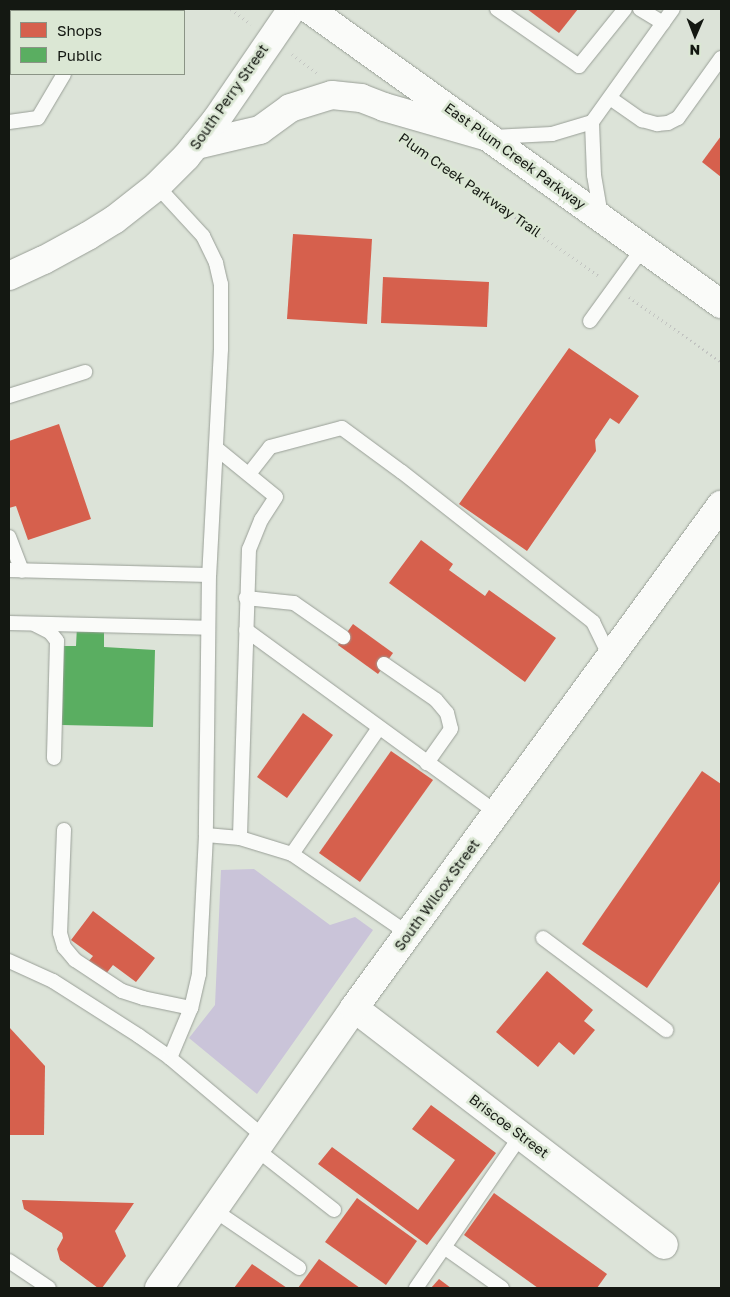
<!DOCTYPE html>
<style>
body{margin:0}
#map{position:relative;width:730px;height:1297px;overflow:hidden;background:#dce3d8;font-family:"Golos Text",sans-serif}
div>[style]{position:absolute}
.green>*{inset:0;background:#cac4d9}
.shops>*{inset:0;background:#d6604d}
.public>*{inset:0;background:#5aae61}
.path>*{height:3px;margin-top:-1.5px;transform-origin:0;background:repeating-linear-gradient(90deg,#c2c4c1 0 1px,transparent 0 5px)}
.roads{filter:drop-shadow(0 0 1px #999f97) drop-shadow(0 0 1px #999f97)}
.service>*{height:14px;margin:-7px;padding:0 7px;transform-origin:7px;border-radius:7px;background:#fafbf9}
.minor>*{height:28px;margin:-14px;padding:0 14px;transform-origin:14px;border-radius:14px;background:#fafbf9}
.tertiary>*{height:28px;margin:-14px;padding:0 14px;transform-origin:14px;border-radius:14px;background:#fafbf9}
.secondary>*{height:28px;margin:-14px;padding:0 14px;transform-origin:14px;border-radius:14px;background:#fafbf9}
.primary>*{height:28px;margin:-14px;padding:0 14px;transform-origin:14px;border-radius:14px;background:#fafbf9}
span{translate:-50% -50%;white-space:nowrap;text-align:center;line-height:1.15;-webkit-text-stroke:5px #dbe7d4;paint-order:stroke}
.street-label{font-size:14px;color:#141812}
.frame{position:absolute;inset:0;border:10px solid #141812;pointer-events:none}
.legend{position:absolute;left:10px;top:10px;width:175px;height:65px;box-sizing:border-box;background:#dbe7d4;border:1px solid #8b9486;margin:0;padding:6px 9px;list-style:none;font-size:15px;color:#141812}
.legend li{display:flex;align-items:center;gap:10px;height:25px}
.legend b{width:25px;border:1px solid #8b9486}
.north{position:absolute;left:670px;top:10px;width:50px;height:50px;-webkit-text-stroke:4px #dbe7d4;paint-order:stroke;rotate:181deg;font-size:14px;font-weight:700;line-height:20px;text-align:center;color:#141812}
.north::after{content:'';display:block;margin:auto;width:18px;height:22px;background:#141812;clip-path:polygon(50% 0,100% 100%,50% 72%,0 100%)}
</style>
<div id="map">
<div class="green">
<i style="clip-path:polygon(254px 869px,330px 925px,355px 917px,373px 930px,257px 1094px,189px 1038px,215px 1005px,221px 870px)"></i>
</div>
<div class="shops">
<i style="clip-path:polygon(527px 9px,578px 9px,559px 33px)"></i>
<i style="clip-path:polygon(721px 136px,721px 177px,702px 162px)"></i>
<i style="clip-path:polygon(293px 234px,372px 239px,367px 324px,287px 319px)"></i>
<i style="clip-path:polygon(383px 277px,489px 282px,487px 327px,381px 323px)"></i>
<i style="clip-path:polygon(569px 348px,639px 396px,619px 424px,610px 418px,595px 440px,596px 451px,527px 551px,459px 504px)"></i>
<i style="clip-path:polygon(59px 424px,91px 519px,28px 540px,16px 506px,9px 508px,9px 441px)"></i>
<i style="clip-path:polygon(421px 540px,453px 564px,449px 570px,485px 596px,489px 590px,556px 638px,525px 682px,389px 583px)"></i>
<i style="clip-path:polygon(353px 624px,393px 653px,378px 674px,338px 645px)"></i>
<i style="clip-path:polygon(303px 713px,333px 735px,287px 798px,257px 777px)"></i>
<i style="clip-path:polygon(391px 751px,433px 780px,360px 882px,319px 853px)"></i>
<i style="clip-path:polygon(702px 771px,721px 784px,721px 880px,647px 988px,582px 944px)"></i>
<i style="clip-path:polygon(93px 911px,155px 958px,136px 982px,113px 965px,105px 975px,88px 962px,93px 956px,71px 940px)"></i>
<i style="clip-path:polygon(547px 971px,593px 1010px,584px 1021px,595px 1030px,574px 1055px,559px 1042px,538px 1067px,496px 1032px)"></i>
<i style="clip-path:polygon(9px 1027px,45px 1066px,44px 1135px,9px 1135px)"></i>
<i style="clip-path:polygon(431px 1105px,496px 1153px,427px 1245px,318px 1164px,332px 1147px,418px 1210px,455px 1160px,412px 1129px)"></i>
<i style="clip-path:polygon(494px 1193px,607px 1274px,597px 1288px,538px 1288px,464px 1235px)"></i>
<i style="clip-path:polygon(357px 1198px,417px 1241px,386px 1285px,325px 1242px)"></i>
<i style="clip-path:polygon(22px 1200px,134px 1203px,115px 1231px,126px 1256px,102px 1288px,98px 1288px,60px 1260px,57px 1249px,63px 1238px,62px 1233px,24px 1209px)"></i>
<i style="clip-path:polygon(319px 1259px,360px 1288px,298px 1288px)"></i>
<i style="clip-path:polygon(252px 1264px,287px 1288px,234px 1288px)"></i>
<i style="clip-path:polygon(439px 1279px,451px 1288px,431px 1288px)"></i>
</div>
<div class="public">
<i style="clip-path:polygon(77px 626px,104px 626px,104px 647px,155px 650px,153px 727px,62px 725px,63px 646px,76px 646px)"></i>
</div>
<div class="path">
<i style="left:231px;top:9px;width:25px;rotate:37deg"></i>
<i style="left:292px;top:54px;width:31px;rotate:37deg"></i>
<i style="left:413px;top:145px;width:229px;rotate:35.2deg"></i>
<i style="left:629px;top:297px;width:113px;rotate:35.2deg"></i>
</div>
<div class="roads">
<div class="service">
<i style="left:497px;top:9px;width:100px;rotate:34.8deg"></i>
<i style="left:579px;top:66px;width:73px;rotate:-51.1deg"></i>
<i style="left:640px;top:9px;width:27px;rotate:31deg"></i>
<i style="left:98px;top:11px;width:2px;rotate:-63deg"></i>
<i style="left:610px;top:98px;width:39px;rotate:35deg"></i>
<i style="left:642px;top:120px;width:16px;rotate:15deg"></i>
<i style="left:657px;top:124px;width:11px;rotate:-5deg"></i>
<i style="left:668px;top:123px;width:11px;rotate:-27deg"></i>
<i style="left:678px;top:118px;width:74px;rotate:-54.4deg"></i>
<i style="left:9px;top:122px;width:29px;rotate:-8deg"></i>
<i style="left:38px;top:118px;width:51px;rotate:-59.4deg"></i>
<i style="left:492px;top:137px;width:60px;rotate:-2.9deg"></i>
<i style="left:552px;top:134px;width:42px;rotate:-16.7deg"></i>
<i style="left:157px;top:186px;width:68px;rotate:47.4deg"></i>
<i style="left:203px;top:236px;width:30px;rotate:64deg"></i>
<i style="left:216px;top:263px;width:22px;rotate:77deg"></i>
<i style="left:221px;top:284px;width:65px;rotate:90deg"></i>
<i style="left:221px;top:349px;width:226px;rotate:93deg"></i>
<i style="left:209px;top:575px;width:260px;rotate:90.7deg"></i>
<i style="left:206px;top:835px;width:139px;rotate:92.9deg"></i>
<i style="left:199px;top:974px;width:35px;rotate:103deg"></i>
<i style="left:191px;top:1008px;width:54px;rotate:112.8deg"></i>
<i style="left:601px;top:216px;width:42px;rotate:-99.7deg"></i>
<i style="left:594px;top:175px;width:53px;rotate:-92.2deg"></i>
<i style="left:592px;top:122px;width:139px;rotate:-54.4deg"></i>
<i style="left:590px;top:321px;width:90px;rotate:-54deg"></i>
<i style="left:9px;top:396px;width:80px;rotate:-17.5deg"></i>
<i style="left:216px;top:448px;width:77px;rotate:39.2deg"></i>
<i style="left:276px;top:497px;width:27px;rotate:123deg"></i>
<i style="left:261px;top:520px;width:31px;rotate:112deg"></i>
<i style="left:249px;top:549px;width:289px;rotate:91.8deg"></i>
<i style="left:249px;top:474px;width:34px;rotate:-52deg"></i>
<i style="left:270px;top:447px;width:74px;rotate:-14.8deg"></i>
<i style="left:342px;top:428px;width:74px;rotate:36.3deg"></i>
<i style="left:402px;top:472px;width:243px;rotate:38.1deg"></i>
<i style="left:593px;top:622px;width:39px;rotate:64deg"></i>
<i style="left:9px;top:537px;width:36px;rotate:69deg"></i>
<i style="left:9px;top:570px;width:200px;rotate:1.4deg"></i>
<i style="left:246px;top:598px;width:48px;rotate:5.9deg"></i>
<i style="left:294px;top:603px;width:60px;rotate:34.8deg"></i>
<i style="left:9px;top:623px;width:199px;rotate:1.4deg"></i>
<i style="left:36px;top:625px;width:16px;rotate:27deg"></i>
<i style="left:50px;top:632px;width:11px;rotate:52deg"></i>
<i style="left:57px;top:641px;width:117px;rotate:91.5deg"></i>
<i style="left:246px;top:630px;width:311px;rotate:36.1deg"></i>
<i style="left:384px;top:664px;width:63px;rotate:34.7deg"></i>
<i style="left:436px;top:700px;width:17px;rotate:50deg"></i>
<i style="left:447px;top:713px;width:16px;rotate:76deg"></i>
<i style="left:451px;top:729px;width:42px;rotate:125.2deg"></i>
<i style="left:64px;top:830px;width:103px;rotate:92.2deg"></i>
<i style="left:60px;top:933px;width:15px;rotate:74deg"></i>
<i style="left:64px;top:947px;width:17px;rotate:50deg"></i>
<i style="left:75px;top:960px;width:56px;rotate:33.4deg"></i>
<i style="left:122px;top:991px;width:22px;rotate:18deg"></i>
<i style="left:143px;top:998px;width:49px;rotate:11.8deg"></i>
<i style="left:206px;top:835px;width:34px;rotate:5deg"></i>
<i style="left:240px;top:838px;width:54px;rotate:17.1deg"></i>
<i style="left:292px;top:854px;width:142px;rotate:34.4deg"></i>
<i style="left:292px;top:854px;width:153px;rotate:-55.4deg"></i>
<i style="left:543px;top:938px;width:154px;rotate:36.8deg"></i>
<i style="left:9px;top:961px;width:48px;rotate:24.4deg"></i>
<i style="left:53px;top:981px;width:102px;rotate:32.6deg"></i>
<i style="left:139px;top:1036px;width:38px;rotate:35deg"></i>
<i style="left:170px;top:1058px;width:123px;rotate:40deg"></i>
<i style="left:256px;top:1149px;width:99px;rotate:38deg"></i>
<i style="left:214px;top:1210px;width:103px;rotate:34.3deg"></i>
<i style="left:444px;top:1247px;width:71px;rotate:35.3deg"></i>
<i style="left:9px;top:1261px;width:48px;rotate:34deg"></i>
<i style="left:416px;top:1288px;width:186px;rotate:-55.5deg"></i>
</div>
<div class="minor">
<i style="left:354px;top:1008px;width:390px;rotate:37.4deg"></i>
</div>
<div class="tertiary">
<i style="left:196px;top:145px;width:66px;rotate:-13.2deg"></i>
<i style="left:260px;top:130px;width:37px;rotate:-36deg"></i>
<i style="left:290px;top:108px;width:44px;rotate:-17.2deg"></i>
<i style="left:332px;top:95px;width:29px;rotate:6deg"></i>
<i style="left:361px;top:98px;width:25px;rotate:21deg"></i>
<i style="left:384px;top:107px;width:105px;rotate:16deg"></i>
<i style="left:9px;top:276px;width:38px;rotate:-25deg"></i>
<i style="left:44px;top:260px;width:50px;rotate:-28.6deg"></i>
<i style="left:88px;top:236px;width:31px;rotate:-32deg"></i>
<i style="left:114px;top:220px;width:55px;rotate:-38.3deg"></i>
<i style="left:157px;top:186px;width:41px;rotate:-45deg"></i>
<i style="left:186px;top:157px;width:48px;rotate:-51deg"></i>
<i style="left:216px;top:120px;width:135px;rotate:-55.6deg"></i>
</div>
<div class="secondary">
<i style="left:309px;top:9px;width:507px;rotate:35.6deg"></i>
</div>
<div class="primary">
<i style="left:159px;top:1288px;width:341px;rotate:-55.1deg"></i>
<i style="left:354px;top:1008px;width:623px;rotate:-53.88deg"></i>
</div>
</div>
<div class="street-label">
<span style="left:229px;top:97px;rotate:-55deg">South Perry Street</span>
<span style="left:515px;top:156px;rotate:36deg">East Plum Creek Parkway</span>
<span style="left:470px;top:185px;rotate:35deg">Plum Creek Parkway Trail</span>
<span style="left:437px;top:895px;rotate:-54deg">South Wilcox Street</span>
<span style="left:509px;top:1126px;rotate:37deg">Briscoe Street</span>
</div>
<div class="frame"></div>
<ul class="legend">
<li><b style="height:14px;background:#d6604d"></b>Shops</li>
<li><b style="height:14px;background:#5aae61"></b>Public</li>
</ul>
<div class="north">N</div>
</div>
